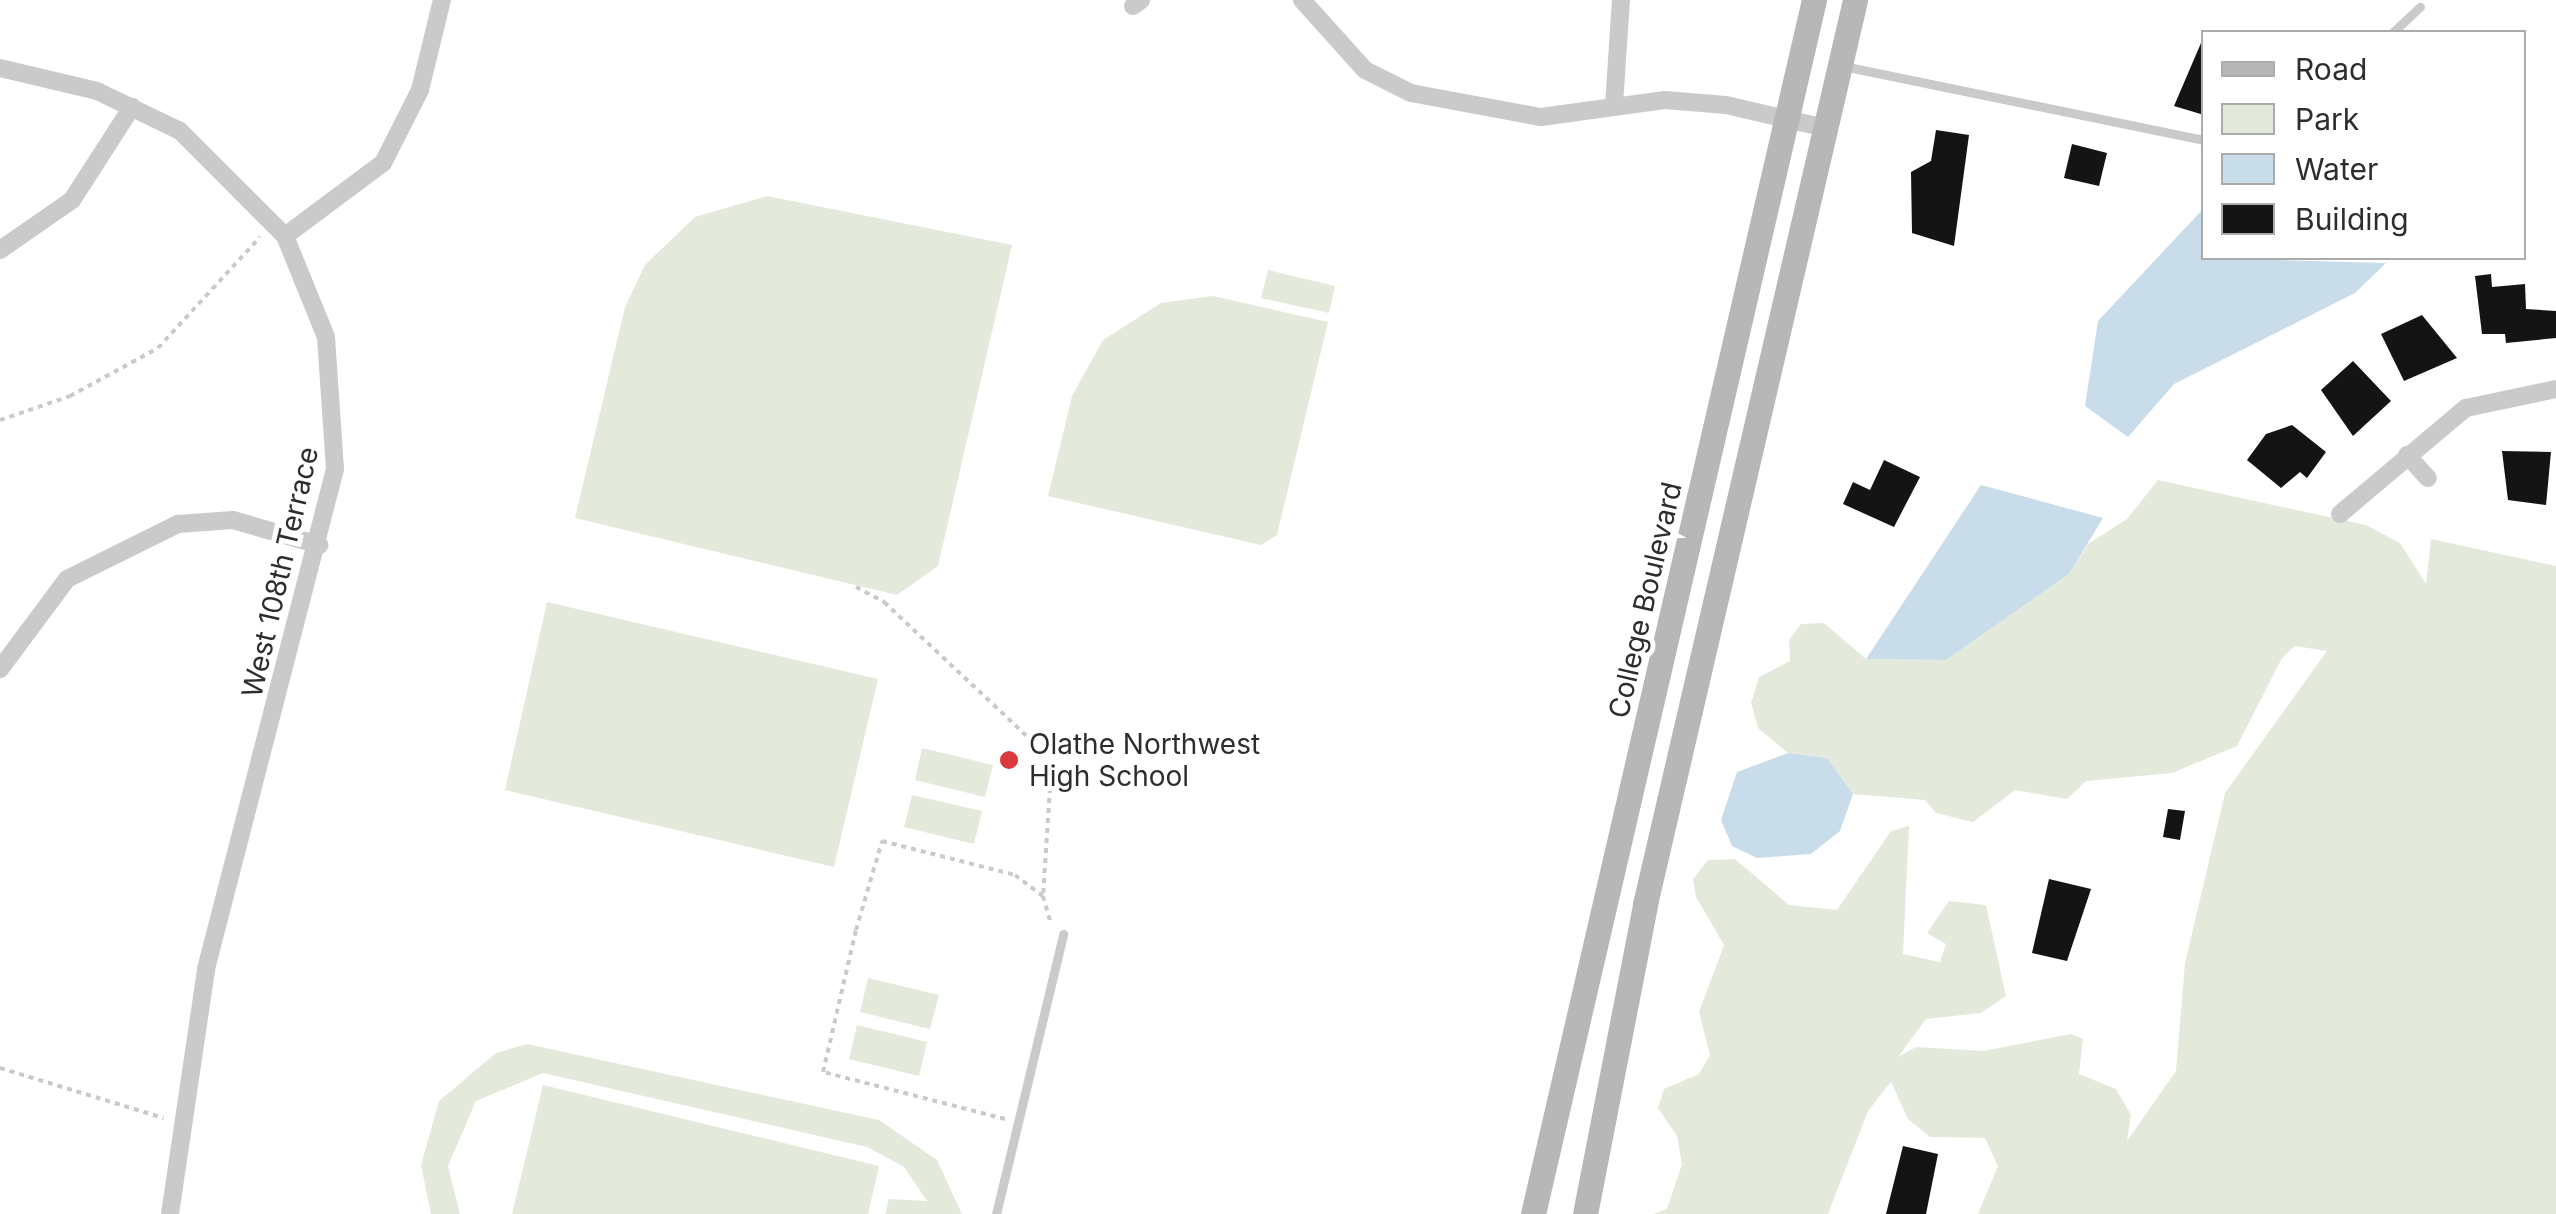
<!DOCTYPE html>
<style>
body{margin:0}
#map{position:relative;width:2556px;height:1214px;overflow:hidden;background:#fff;font-family:Inter,sans-serif}
div>[style]{position:absolute}
.green>*{inset:0;background:#e3eadb}
.water>*{inset:0;background:#c8dce9}
.building>*{inset:0;background:#141414}
.path>*{height:4px;margin-top:-2px;transform-origin:0;background:repeating-linear-gradient(90deg,#cacaca 0 5px,transparent 0 10px)}
.service>*{height:9px;margin:-4.5px;padding:0 4.5px;transform-origin:4.5px;border-radius:4.5px;background:#cacaca}
.minor>*{height:18px;margin:-9px;padding:0 9px;transform-origin:9px;border-radius:9px;background:#cacaca}
.secondary>*{height:25px;margin:-12.5px;padding:0 12.5px;transform-origin:12.5px;border-radius:12.5px;background:#b7b7b7}
.dots>*{width:28px;height:28px;translate:-50% -50%;box-sizing:border-box;border:5px solid #fff;border-radius:50%}
span{translate:-50% -50%;white-space:nowrap;text-align:center;line-height:1.15;-webkit-text-stroke:10px #fff;paint-order:stroke}
.street-label{font-size:28px;color:#2d2d2d}
.poi-label{font-size:28px;color:#2d2d2d}
.left{translate:0 -50%;text-align:left}
.legend{position:absolute;left:2201px;top:30px;width:325px;height:230px;box-sizing:border-box;background:#fff;border:2px solid #ababab;margin:0;padding:12px 18px;list-style:none;font-size:30px;color:#2d2d2d}
.legend li{display:flex;align-items:center;gap:20px;height:50px}
.legend b{width:50px;border:2px solid #ababab}
</style>
<div id="map">
<div class="green">
<i style="clip-path:polygon(767px 196px,1012px 245px,938px 566px,897px 595px,575px 518px,625px 307px,645px 265px,695px 217px)"></i>
<i style="clip-path:polygon(1268px 270px,1335px 286px,1329px 313px,1261px 298px)"></i>
<i style="clip-path:polygon(1213px 296px,1328px 322px,1277px 535px,1261px 545px,1048px 496px,1072px 396px,1103px 340px,1161px 303px)"></i>
<i style="clip-path:polygon(2158px 480px,2366px 525px,2400px 543px,2426px 584px,2431px 539px,2556px 566px,2556px 1214px,1978px 1214px,1998px 1166px,1985px 1138px,1930px 1137px,1908px 1119px,1891px 1082px,1868px 1111px,1828px 1214px,1653px 1214px,1667px 1209px,1682px 1164px,1677px 1136px,1658px 1108px,1664px 1089px,1699px 1074px,1710px 1055px,1699px 1012px,1724px 945px,1696px 897px,1693px 879px,1708px 860px,1735px 859px,1789px 905px,1837px 910px,1891px 831px,1909px 826px,1903px 954px,1940px 962px,1946px 944px,1927px 933px,1949px 901px,1986px 905px,2006px 996px,1981px 1013px,1926px 1019px,1898px 1057px,1916px 1047px,1983px 1051px,2071px 1034px,2083px 1039px,2079px 1074px,2116px 1089px,2131px 1115px,2127px 1141px,2176px 1071px,2185px 963px,2225px 793px,2327px 651px,2295px 646px,2282px 658px,2237px 746px,2172px 773px,2086px 781px,2067px 799px,2015px 790px,1973px 822px,1936px 813px,1925px 800px,1853px 794px,1827px 758px,1788px 753px,1758px 728px,1751px 703px,1759px 677px,1790px 661px,1789px 640px,1801px 624px,1824px 623px,1866px 659px,1946px 660px,2069px 574px,2088px 544px,2127px 519px)"></i>
<i style="clip-path:polygon(547px 602px,878px 679px,834px 867px,505px 790px)"></i>
<i style="clip-path:polygon(922px 748px,993px 765px,985px 797px,915px 780px)"></i>
<i style="clip-path:polygon(912px 795px,982px 811px,974px 844px,904px 827px)"></i>
<i style="clip-path:polygon(868px 978px,939px 995px,930px 1029px,860px 1012px)"></i>
<i style="clip-path:polygon(857px 1025px,927px 1042px,919px 1076px,849px 1059px)"></i>
<i style="clip-path:polygon(527px 1044px,879px 1120px,937px 1160px,962px 1214px,885px 1214px,889px 1199px,927px 1201px,904px 1167px,867px 1147px,543px 1073px,476px 1101px,448px 1166px,460px 1214px,431px 1214px,421px 1165px,439px 1101px,496px 1053px)"></i>
<i style="clip-path:polygon(543px 1085px,879px 1166px,868px 1214px,512px 1214px)"></i>
</div>
<div class="water">
<i style="clip-path:polygon(2203px 209px,2204px 258px,2386px 263px,2355px 293px,2174px 384px,2128px 437px,2085px 406px,2098px 321px)"></i>
<i style="clip-path:polygon(1981px 485px,2103px 518px,2069px 574px,1946px 660px,1866px 659px)"></i>
<i style="clip-path:polygon(1788px 753px,1827px 758px,1853px 794px,1840px 831px,1811px 854px,1757px 858px,1732px 846px,1721px 820px,1737px 772px)"></i>
</div>
<div class="building">
<i style="clip-path:polygon(2201px 43px,2204px 43px,2204px 115px,2174px 106px)"></i>
<i style="clip-path:polygon(1936px 130px,1969px 135px,1954px 246px,1912px 233px,1911px 172px,1931px 161px)"></i>
<i style="clip-path:polygon(2072px 144px,2107px 153px,2099px 186px,2064px 178px)"></i>
<i style="clip-path:polygon(2491px 274px,2492px 287px,2525px 284px,2526px 309px,2556px 311px,2556px 338px,2506px 343px,2505px 334px,2482px 334px,2475px 276px)"></i>
<i style="clip-path:polygon(2422px 315px,2457px 358px,2404px 381px,2381px 334px)"></i>
<i style="clip-path:polygon(2353px 361px,2391px 401px,2353px 436px,2321px 390px)"></i>
<i style="clip-path:polygon(2292px 425px,2326px 452px,2307px 478px,2300px 472px,2281px 488px,2247px 460px,2266px 434px)"></i>
<i style="clip-path:polygon(2502px 451px,2551px 452px,2546px 505px,2508px 500px)"></i>
<i style="clip-path:polygon(1884px 460px,1920px 477px,1894px 527px,1843px 504px,1853px 482px,1870px 490px)"></i>
<i style="clip-path:polygon(2168px 809px,2185px 811px,2180px 840px,2163px 837px)"></i>
<i style="clip-path:polygon(2049px 879px,2091px 889px,2067px 961px,2032px 953px)"></i>
<i style="clip-path:polygon(1903px 1146px,1938px 1154px,1926px 1214px,1886px 1214px)"></i>
</div>
<div class="path">
<i style="left:0;top:420px;width:74px;rotate:-18.9deg"></i>
<i style="left:70px;top:396px;width:100px;rotate:-28.6deg"></i>
<i style="left:158px;top:348px;width:151px;rotate:-47.4deg"></i>
<i style="left:856px;top:587px;width:32px;rotate:28deg"></i>
<i style="left:884px;top:602px;width:207px;rotate:43.2deg"></i>
<i style="left:1035px;top:744px;width:46px;rotate:71.2deg"></i>
<i style="left:1050px;top:788px;width:108px;rotate:93.7deg"></i>
<i style="left:0;top:1068px;width:171px;rotate:17deg"></i>
<i style="left:1005px;top:1119px;width:188px;rotate:-165.5deg"></i>
<i style="left:823px;top:1072px;width:146px;rotate:-76.9deg"></i>
<i style="left:856px;top:930px;width:93px;rotate:-73.7deg"></i>
<i style="left:882px;top:841px;width:137px;rotate:14.3deg"></i>
<i style="left:1015px;top:875px;width:35px;rotate:37deg"></i>
<i style="left:1043px;top:896px;width:29px;rotate:74deg"></i>
</div>
<div class="service">
<i style="left:2393px;top:32px;width:37px;rotate:-43deg"></i>
<i style="left:1843px;top:66px;width:369px;rotate:11.6deg"></i>
<i style="left:996px;top:1214px;width:288px;rotate:-76.5deg"></i>
</div>
<div class="minor">
<i style="left:1302px;top:0;width:94px;rotate:48deg"></i>
<i style="left:1365px;top:70px;width:51px;rotate:26.6deg"></i>
<i style="left:1411px;top:93px;width:132px;rotate:10.5deg"></i>
<i style="left:1541px;top:117px;width:125px;rotate:-7.8deg"></i>
<i style="left:1665px;top:100px;width:61px;rotate:4.7deg"></i>
<i style="left:1726px;top:105px;width:103px;rotate:13deg"></i>
<i style="left:1133px;top:6px;width:10px;rotate:-37deg"></i>
<i style="left:0;top:68px;width:100px;rotate:13.3deg"></i>
<i style="left:97px;top:91px;width:92px;rotate:25.7deg"></i>
<i style="left:180px;top:131px;width:148px;rotate:45deg"></i>
<i style="left:1614px;top:105px;width:105px;rotate:-86.2deg"></i>
<i style="left:0;top:250px;width:88px;rotate:-34.8deg"></i>
<i style="left:72px;top:200px;width:111px;rotate:-57.2deg"></i>
<i style="left:2407px;top:455px;width:31px;rotate:48deg"></i>
<i style="left:2340px;top:514px;width:165px;rotate:-40.1deg"></i>
<i style="left:2466px;top:408px;width:92px;rotate:-11.9deg"></i>
<i style="left:0;top:669px;width:112px;rotate:-53.3deg"></i>
<i style="left:67px;top:579px;width:124px;rotate:-26.4deg"></i>
<i style="left:178px;top:524px;width:55px;rotate:-4.2deg"></i>
<i style="left:233px;top:520px;width:90px;rotate:16.2deg"></i>
<i style="left:170px;top:1214px;width:248px;rotate:-81.6deg"></i>
<i style="left:206px;top:969px;width:516px;rotate:-75.53deg"></i>
<i style="left:335px;top:469px;width:132px;rotate:-93.9deg"></i>
<i style="left:326px;top:337px;width:109px;rotate:-112.1deg"></i>
<i style="left:285px;top:236px;width:122px;rotate:-36.7deg"></i>
<i style="left:383px;top:163px;width:82px;rotate:-63.1deg"></i>
<i style="left:420px;top:90px;width:93px;rotate:-76.3deg"></i>
</div>
<div class="secondary">
<i style="left:1533px;top:1214px;width:1246px;rotate:-76.97deg"></i>
<i style="left:1585px;top:1214px;width:316px;rotate:-79deg"></i>
<i style="left:1645px;top:904px;width:928px;rotate:-76.92deg"></i>
</div>
<div class="dots">
<i style="left:1009px;top:760px;background:#dc3840"></i>
</div>
<div class="street-label">
<span style="left:280px;top:572px;rotate:-77deg">West 108th Terrace</span>
<span style="left:1645px;top:600px;rotate:-77deg">College Boulevard</span>
</div>
<div class="poi-label">
<span class="left" style="left:1029px;top:760px">Olathe Northwest<br>High School</span>
</div>
<ul class="legend">
<li><b style="height:12px;background:#b7b7b7"></b>Road</li>
<li><b style="height:28px;background:#e3eadb"></b>Park</li>
<li><b style="height:28px;background:#c8dce9"></b>Water</li>
<li><b style="height:28px;background:#141414"></b>Building</li>
</ul>
</div>
